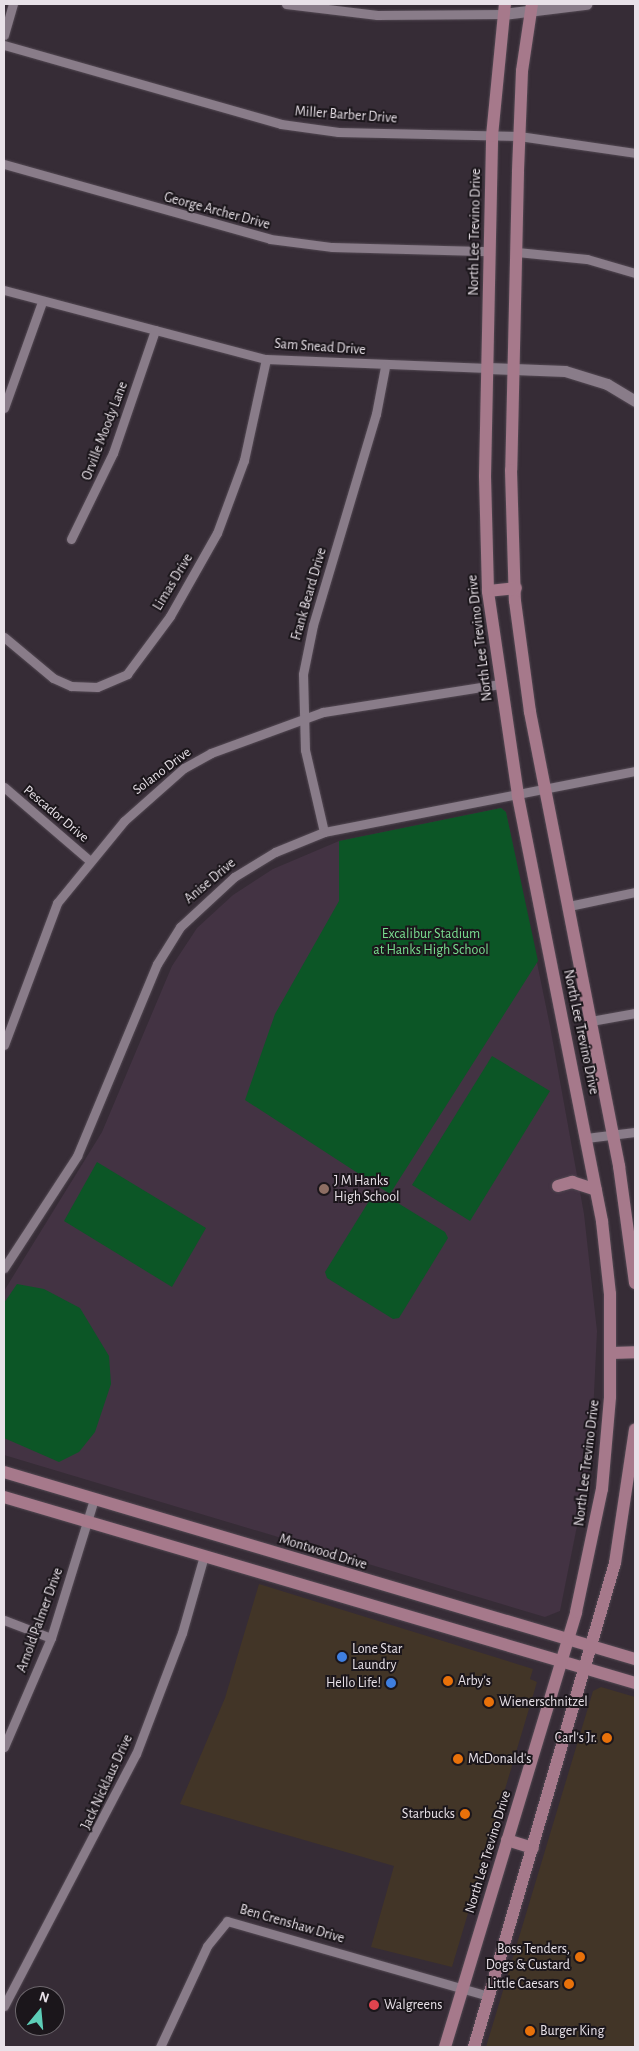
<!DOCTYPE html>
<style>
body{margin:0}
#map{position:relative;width:639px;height:2051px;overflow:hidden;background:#362c36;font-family:"Alegreya Sans",sans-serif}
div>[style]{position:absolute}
.commercial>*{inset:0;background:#423527}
.built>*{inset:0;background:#433343}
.green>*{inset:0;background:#0c5626}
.roads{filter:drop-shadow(0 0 1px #534953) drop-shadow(0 0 1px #534953)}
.minor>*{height:9px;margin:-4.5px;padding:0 4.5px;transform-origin:4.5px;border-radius:4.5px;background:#897c89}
.tertiary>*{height:11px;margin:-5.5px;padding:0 5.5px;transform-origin:5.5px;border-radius:5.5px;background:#897c89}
.secondary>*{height:12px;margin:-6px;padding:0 6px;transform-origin:6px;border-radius:6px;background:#a6798b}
.dots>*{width:14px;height:14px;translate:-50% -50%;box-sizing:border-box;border:2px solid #1b161b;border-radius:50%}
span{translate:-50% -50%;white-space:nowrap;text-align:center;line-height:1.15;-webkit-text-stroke:4px #1b161b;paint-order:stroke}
.street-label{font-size:14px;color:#e8e1e8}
.park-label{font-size:14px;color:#7ade90}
.poi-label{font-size:14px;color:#e8e1e8}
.left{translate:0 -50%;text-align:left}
.right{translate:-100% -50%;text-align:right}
.frame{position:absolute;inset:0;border:5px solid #e8e1e8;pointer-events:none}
.north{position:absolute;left:15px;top:1986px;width:50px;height:50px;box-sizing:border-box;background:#1b161b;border:1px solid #6d676d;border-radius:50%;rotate:17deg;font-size:14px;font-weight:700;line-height:20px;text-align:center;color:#e8e1e8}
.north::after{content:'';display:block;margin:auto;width:18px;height:22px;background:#5dceb8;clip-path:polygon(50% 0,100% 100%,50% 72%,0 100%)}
</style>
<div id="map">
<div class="commercial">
<i style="clip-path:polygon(259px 1584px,533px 1669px,530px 1679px,537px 1682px,452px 1967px,371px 1947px,394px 1866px,180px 1804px,225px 1698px)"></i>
<i style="clip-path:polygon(601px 1687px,635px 1697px,635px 2047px,486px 2047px,593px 1691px)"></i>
</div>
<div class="built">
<i style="clip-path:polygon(501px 808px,506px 812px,550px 1026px,584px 1214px,597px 1331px,591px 1456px,560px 1611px,545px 1617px,4px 1455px,4px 1291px,102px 1132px,172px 966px,197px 928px,233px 895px,273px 869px,339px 841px)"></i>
</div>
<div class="green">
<i style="clip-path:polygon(501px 808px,506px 812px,538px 961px,390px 1194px,245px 1100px,275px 1014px,339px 901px,339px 841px)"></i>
<i style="clip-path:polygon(492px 1056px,550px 1091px,470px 1221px,412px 1185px)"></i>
<i style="clip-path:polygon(97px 1162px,206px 1228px,172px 1287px,64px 1221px)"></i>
<i style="clip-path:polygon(380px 1192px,445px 1232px,448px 1238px,399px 1318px,393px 1319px,327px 1278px,325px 1272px,374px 1193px)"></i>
<i style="clip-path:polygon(17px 1284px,44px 1289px,80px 1308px,109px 1356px,111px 1384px,95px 1432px,79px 1452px,59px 1462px,4px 1438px,4px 1303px)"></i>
</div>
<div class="roads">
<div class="minor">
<i style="left:286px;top:4px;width:92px;rotate:6.9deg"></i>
<i style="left:377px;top:15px;width:126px;rotate:-0.5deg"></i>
<i style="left:4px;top:35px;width:32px;rotate:-74deg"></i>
<i style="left:4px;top:45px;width:288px;rotate:15.9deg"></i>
<i style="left:281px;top:124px;width:58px;rotate:8deg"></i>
<i style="left:338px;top:132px;width:181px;rotate:1.3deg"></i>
<i style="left:519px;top:136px;width:117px;rotate:8.3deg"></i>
<i style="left:4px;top:164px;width:276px;rotate:15.7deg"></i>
<i style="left:270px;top:239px;width:63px;rotate:7.4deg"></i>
<i style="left:332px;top:247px;width:158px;rotate:1.5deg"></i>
<i style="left:517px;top:252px;width:70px;rotate:5.7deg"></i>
<i style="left:587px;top:259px;width:50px;rotate:16.3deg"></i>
<i style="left:4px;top:290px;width:271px;rotate:14.8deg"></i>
<i style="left:266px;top:359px;width:222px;rotate:2.3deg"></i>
<i style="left:4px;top:408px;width:113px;rotate:-70.3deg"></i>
<i style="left:71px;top:539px;width:96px;rotate:-64deg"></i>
<i style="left:113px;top:453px;width:130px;rotate:-71.1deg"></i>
<i style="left:4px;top:637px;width:64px;rotate:39.9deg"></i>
<i style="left:53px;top:678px;width:20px;rotate:24deg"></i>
<i style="left:71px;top:686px;width:26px;rotate:2deg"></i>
<i style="left:97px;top:687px;width:33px;rotate:-23deg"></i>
<i style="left:127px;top:674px;width:72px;rotate:-53.4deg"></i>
<i style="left:170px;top:616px;width:95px;rotate:-60.5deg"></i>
<i style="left:217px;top:533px;width:78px;rotate:-69.7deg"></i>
<i style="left:244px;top:460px;width:103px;rotate:-77.7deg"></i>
<i style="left:4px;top:787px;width:113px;rotate:40.7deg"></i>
<i style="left:324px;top:832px;width:84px;rotate:-103deg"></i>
<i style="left:305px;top:750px;width:76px;rotate:-91.5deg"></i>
<i style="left:303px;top:674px;width:50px;rotate:-78.5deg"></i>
<i style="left:313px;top:625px;width:220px;rotate:-73.4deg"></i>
<i style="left:376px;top:414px;width:48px;rotate:-79.2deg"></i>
<i style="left:569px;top:906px;width:67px;rotate:-12deg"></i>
<i style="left:591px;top:1021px;width:45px;rotate:-10.3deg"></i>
<i style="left:4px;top:1045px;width:152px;rotate:-69.5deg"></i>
<i style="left:57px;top:903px;width:106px;rotate:-50.7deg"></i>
<i style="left:124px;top:821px;width:80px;rotate:-41.5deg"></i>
<i style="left:184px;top:768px;width:31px;rotate:-29deg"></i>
<i style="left:211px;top:753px;width:119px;rotate:-20.1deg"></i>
<i style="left:323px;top:712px;width:178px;rotate:-9deg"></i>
<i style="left:586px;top:1138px;width:49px;rotate:-7deg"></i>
<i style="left:4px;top:1268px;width:134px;rotate:-56.9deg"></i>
<i style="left:77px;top:1156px;width:208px;rotate:-67.4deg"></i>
<i style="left:157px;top:964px;width:44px;rotate:-58.1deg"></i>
<i style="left:180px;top:927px;width:74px;rotate:-42.8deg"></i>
<i style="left:234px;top:877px;width:48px;rotate:-31.4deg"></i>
<i style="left:275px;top:852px;width:53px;rotate:-22.2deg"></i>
<i style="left:324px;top:832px;width:317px;rotate:-11.1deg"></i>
<i style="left:4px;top:1620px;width:50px;rotate:21deg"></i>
<i style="left:4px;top:1747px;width:119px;rotate:-66.7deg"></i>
<i style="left:51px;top:1638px;width:145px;rotate:-72.8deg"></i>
<i style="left:4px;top:2006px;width:284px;rotate:-62.4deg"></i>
<i style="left:136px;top:1754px;width:129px;rotate:-69.2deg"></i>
<i style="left:182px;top:1633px;width:80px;rotate:-74.1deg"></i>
<i style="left:160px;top:2047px;width:111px;rotate:-65deg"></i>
<i style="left:207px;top:1946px;width:32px;rotate:-51deg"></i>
<i style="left:227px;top:1921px;width:273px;rotate:16deg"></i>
</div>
<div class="tertiary">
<i style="left:503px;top:14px;width:84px;rotate:-6.9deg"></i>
<i style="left:488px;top:368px;width:77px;rotate:2.2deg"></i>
<i style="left:565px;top:371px;width:44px;rotate:17.2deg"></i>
<i style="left:607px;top:384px;width:33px;rotate:31deg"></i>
</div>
<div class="secondary">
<i style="left:532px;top:4px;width:68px;rotate:98.5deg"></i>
<i style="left:522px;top:71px;width:101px;rotate:92.3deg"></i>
<i style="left:518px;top:172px;width:298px;rotate:91.3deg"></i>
<i style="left:511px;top:470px;width:131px;rotate:88.3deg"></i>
<i style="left:515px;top:601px;width:112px;rotate:82.3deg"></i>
<i style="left:530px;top:712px;width:463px;rotate:78.9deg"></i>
<i style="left:619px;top:1166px;width:118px;rotate:82.2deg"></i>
<i style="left:488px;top:591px;width:28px;rotate:-6deg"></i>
<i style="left:558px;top:1186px;width:15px;rotate:-16deg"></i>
<i style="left:572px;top:1182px;width:25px;rotate:18deg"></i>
<i style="left:611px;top:1353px;width:24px;rotate:-2deg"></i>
<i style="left:4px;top:1472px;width:658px;rotate:16.51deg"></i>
<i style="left:4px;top:1497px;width:658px;rotate:16.42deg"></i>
<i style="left:507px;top:1840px;width:27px;rotate:17deg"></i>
<i style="left:445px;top:2047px;width:454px;rotate:-73.2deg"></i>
<i style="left:576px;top:1612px;width:126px;rotate:-78.1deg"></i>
<i style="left:602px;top:1489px;width:92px;rotate:-85deg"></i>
<i style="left:610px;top:1397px;width:103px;rotate:-90deg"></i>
<i style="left:610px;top:1294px;width:73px;rotate:-96.3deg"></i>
<i style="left:602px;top:1221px;width:434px;rotate:-101.2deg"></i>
<i style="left:518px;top:795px;width:206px;rotate:-98.4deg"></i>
<i style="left:488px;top:591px;width:115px;rotate:-91.5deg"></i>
<i style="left:485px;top:476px;width:340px;rotate:-88.8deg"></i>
<i style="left:492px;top:136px;width:133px;rotate:-84.4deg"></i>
<i style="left:474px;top:2047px;width:504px;rotate:-73.76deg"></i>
<i style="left:615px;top:1563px;width:135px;rotate:-81.5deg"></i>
</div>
</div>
<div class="dots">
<i style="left:324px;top:1189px;background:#8d6e63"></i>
<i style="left:342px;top:1657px;background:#3f7fe0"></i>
<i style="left:448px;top:1681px;background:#e8710a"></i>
<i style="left:391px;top:1683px;background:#3f7fe0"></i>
<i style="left:489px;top:1702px;background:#e8710a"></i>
<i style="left:607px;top:1738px;background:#e8710a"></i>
<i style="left:458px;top:1759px;background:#e8710a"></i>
<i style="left:465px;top:1814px;background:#e8710a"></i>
<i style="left:580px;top:1957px;background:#e8710a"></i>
<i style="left:569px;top:1984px;background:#e8710a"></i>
<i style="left:374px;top:2005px;background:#e0444e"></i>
<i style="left:530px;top:2031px;background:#e8710a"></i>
</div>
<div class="street-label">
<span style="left:346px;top:115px;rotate:4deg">Miller Barber Drive</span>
<span style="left:217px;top:211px;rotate:15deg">George Archer Drive</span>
<span style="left:475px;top:232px;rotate:-89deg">North Lee Trevino Drive</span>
<span style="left:320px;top:347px;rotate:4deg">Sam Snead Drive</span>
<span style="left:105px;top:431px;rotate:-69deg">Orville Moody Lane</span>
<span style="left:173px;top:582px;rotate:-59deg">Limas Drive</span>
<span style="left:309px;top:594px;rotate:-74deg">Frank Beard Drive</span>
<span style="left:480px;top:638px;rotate:-97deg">North Lee Trevino Drive</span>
<span style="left:162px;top:771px;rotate:-37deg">Solano Drive</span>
<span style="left:56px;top:814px;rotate:40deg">Pescador Drive</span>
<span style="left:210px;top:881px;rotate:-40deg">Anise Drive</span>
<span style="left:581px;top:1032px;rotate:78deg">North Lee Trevino Drive</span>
<span style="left:587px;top:1463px;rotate:-83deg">North Lee Trevino Drive</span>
<span style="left:323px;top:1552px;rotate:17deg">Montwood Drive</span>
<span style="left:40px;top:1620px;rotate:-70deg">Arnold Palmer Drive</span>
<span style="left:107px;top:1782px;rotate:-65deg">Jack Nicklaus Drive</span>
<span style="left:488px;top:1852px;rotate:-73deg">North Lee Trevino Drive</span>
<span style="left:292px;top:1924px;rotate:16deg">Ben Crenshaw Drive</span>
</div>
<div class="park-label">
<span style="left:431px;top:942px">Excalibur Stadium<br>at Hanks High School</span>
</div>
<div class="poi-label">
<span class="left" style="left:334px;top:1189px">J M Hanks<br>High School</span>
<span class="left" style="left:352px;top:1657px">Lone Star<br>Laundry</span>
<span class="left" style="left:458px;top:1681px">Arby's</span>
<span class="right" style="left:381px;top:1683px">Hello Life!</span>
<span class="left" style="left:499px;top:1702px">Wienerschnitzel</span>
<span class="right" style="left:597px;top:1738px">Carl's Jr.</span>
<span class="left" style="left:468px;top:1759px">McDonald's</span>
<span class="right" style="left:455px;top:1814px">Starbucks</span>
<span class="right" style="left:570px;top:1957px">Boss Tenders,<br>Dogs &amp; Custard</span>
<span class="right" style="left:559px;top:1984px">Little Caesars</span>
<span class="left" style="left:384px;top:2005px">Walgreens</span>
<span class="left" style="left:540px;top:2031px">Burger King</span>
</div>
<div class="frame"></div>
<div class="north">N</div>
</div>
